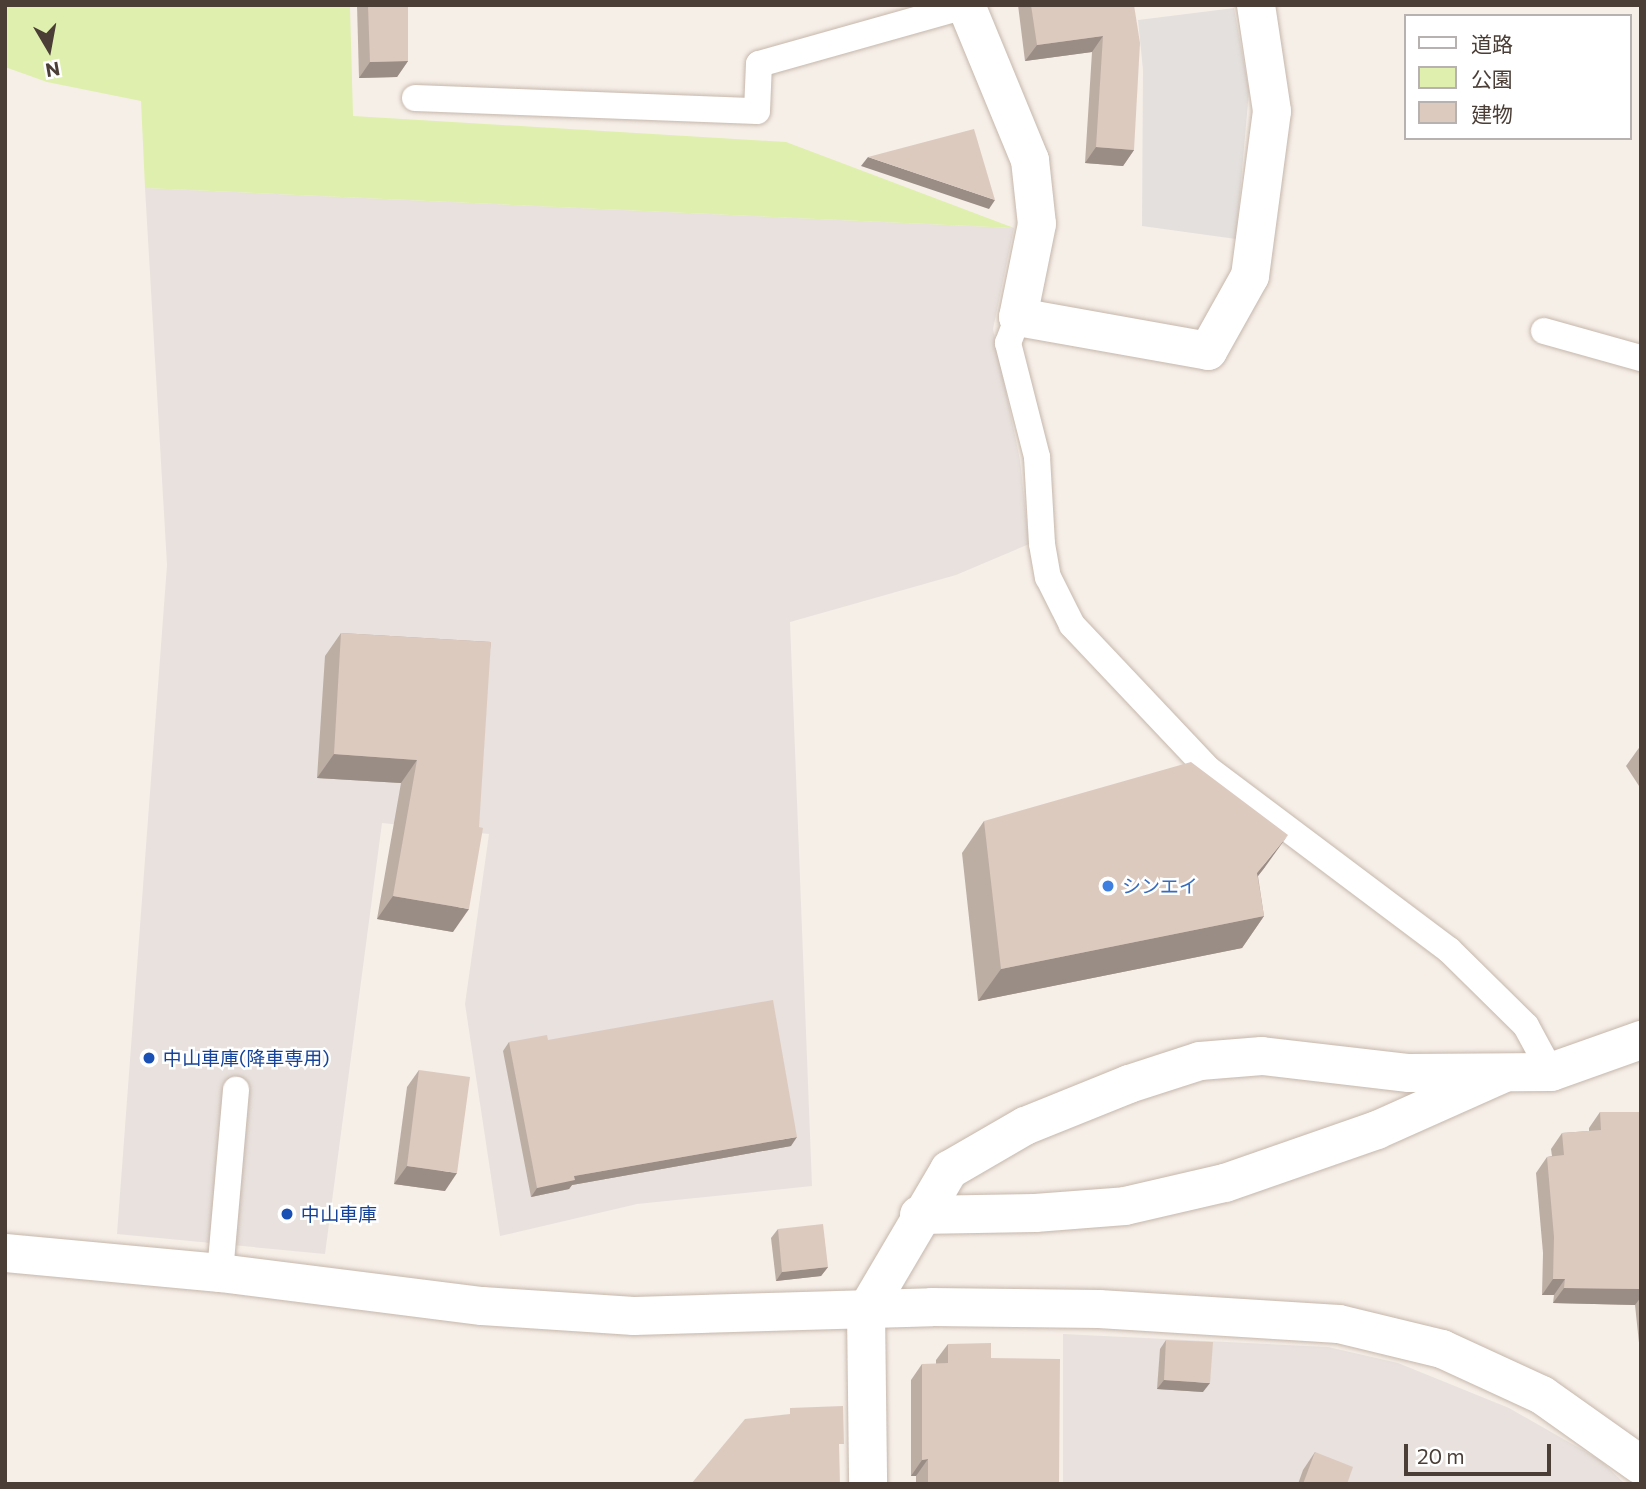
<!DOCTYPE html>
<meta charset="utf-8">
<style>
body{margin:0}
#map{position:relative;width:1646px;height:1489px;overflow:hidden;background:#f6efe8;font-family:Commissioner,"Noto Sans JP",sans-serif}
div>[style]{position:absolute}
.industrial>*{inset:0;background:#e8e1dd}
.green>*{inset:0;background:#dfefad}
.parking>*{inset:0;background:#e4e0dd}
.roads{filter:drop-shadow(0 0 2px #c6b7ac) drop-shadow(0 0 2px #c6b7ac)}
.service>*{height:26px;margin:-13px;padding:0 13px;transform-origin:13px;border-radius:13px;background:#fff}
.minor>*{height:38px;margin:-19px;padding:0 19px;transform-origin:19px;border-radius:19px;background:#fff}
.tertiary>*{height:38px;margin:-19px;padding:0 19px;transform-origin:19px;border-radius:19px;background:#fff}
.wall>*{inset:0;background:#bdaea4}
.shaded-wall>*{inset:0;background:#9a8d86}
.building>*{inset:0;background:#dccabf}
.dots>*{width:19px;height:19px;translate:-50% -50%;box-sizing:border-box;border:4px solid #fff;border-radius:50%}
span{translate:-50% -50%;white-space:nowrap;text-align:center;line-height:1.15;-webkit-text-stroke:5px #fff;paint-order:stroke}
.shop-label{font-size:19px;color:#366cbe}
.left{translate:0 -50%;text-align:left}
.transit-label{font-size:19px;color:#164399}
.frame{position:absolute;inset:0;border:7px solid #4b3e36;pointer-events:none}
.legend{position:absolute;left:1404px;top:14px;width:228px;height:126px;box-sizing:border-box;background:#fff;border:2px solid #b7b2af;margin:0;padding:9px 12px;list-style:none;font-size:21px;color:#4b3e36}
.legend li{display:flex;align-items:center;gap:14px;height:35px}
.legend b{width:35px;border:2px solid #b7b2af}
.north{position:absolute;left:14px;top:14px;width:70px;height:70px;-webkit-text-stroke:5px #fff;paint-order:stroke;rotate:170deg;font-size:19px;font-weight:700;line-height:28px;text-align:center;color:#4b3e36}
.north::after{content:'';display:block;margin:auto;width:24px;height:32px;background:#4b3e36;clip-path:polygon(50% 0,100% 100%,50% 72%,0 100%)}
.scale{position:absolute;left:1404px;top:1444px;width:147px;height:32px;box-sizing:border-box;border:4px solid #4b3e36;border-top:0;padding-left:9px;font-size:21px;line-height:24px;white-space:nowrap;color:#4b3e36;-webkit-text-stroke:5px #fff;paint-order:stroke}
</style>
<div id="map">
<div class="industrial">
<i style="clip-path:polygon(145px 188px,1014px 228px,993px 329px,1020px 460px,1029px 544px,956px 575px,790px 622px,812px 1186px,637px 1204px,500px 1236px,465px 1004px,489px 834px,382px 823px,325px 1254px,117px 1234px,167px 565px)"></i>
<i style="clip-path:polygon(1063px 1334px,1328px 1347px,1398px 1363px,1509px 1408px,1600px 1460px,1625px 1484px,1063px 1484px)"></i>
</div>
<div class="green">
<i style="clip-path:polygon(5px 5px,350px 7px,353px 116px,786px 142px,1014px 228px,145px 188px,141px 101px,47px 82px,5px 67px)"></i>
</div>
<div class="parking">
<i style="clip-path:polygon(1234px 8px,1249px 91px,1236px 239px,1142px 226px,1143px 70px,1138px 20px)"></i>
</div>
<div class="roads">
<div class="service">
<i style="left:415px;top:98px;width:342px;rotate:2.2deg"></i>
<i style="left:757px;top:111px;width:47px;rotate:-87.6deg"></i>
<i style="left:759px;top:64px;width:215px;rotate:-15.7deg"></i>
<i style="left:1018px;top:317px;width:28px;rotate:111deg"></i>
<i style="left:1008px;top:343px;width:118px;rotate:75.7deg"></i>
<i style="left:1037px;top:457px;width:87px;rotate:86.7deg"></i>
<i style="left:1042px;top:544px;width:34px;rotate:80deg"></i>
<i style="left:1048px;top:577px;width:54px;rotate:63.4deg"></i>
<i style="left:1072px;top:625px;width:198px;rotate:46.6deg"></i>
<i style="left:1208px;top:769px;width:301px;rotate:36.9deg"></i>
<i style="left:1449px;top:950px;width:108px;rotate:44.6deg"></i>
<i style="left:1526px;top:1026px;width:52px;rotate:61.5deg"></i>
<i style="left:1544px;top:331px;width:101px;rotate:15.6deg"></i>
<i style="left:220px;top:1273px;width:184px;rotate:-85deg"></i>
</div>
<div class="minor">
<i style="left:966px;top:5px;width:168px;rotate:67.6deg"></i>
<i style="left:1030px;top:160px;width:64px;rotate:83.8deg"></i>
<i style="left:1037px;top:224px;width:95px;rotate:101.5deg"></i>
<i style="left:1018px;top:317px;width:193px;rotate:10.1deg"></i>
<i style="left:1208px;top:351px;width:86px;rotate:-60.8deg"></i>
<i style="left:1250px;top:276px;width:166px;rotate:-82.4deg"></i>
<i style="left:1272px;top:111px;width:107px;rotate:-98.6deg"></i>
<i style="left:919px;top:1215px;width:116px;rotate:-1deg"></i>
<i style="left:1035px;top:1213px;width:90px;rotate:-4.4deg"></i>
<i style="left:1125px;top:1206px;width:103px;rotate:-13deg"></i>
<i style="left:1225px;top:1183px;width:161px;rotate:-19.2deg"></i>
<i style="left:1377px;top:1130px;width:137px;rotate:-24.1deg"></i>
<i style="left:866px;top:1311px;width:173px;rotate:89.3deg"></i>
</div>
<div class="tertiary">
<i style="left:5px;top:1253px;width:216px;rotate:5.3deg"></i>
<i style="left:220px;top:1273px;width:264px;rotate:7.2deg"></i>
<i style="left:482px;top:1306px;width:152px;rotate:3.8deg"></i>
<i style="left:634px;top:1316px;width:298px;rotate:-1.7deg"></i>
<i style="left:932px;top:1307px;width:167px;rotate:0.7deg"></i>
<i style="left:1099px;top:1309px;width:240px;rotate:3.6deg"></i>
<i style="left:1339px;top:1324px;width:106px;rotate:13.6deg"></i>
<i style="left:1442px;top:1349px;width:110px;rotate:24.7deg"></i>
<i style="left:1542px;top:1395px;width:121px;rotate:35.3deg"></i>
<i style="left:866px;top:1311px;width:164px;rotate:-59.5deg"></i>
<i style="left:949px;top:1170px;width:88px;rotate:-30.1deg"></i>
<i style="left:1025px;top:1126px;width:112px;rotate:-22deg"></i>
<i style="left:1129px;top:1084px;width:75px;rotate:-17.9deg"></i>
<i style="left:1200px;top:1061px;width:62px;rotate:-4.6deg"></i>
<i style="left:1262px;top:1056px;width:148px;rotate:6.6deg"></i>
<i style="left:1409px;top:1073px;width:142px;rotate:-0.4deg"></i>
<i style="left:1551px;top:1072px;width:96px;rotate:-19.6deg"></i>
</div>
</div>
<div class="wall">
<i style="clip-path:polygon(357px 5px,408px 5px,408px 61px,397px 77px,359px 78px)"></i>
<i style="clip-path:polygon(1018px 5px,1134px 5px,1134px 150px,1123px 166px,1085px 163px,1092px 52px,1025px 61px)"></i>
<i style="clip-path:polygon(341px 633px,491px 642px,453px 932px,377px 919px,401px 783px,317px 778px,325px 656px)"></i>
<i style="clip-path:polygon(1641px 745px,1641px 789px,1626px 766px)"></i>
<i style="clip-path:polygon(984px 821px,1265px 867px,1258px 876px,1264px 916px,1242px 948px,978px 1001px,962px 853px)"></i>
<i style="clip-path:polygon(548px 1040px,791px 1146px,572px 1185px,569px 1189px,531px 1197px,503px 1051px,509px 1042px)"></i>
<i style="clip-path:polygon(419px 1070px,445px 1191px,394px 1184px,407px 1087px)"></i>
<i style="clip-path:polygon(1600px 1112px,1641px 1112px,1641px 1362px,1635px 1305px,1553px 1303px,1554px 1295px,1542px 1295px,1543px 1253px,1536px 1173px,1547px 1157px,1552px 1156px,1551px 1149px,1562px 1133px,1589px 1131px,1589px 1128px)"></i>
<i style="clip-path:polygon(778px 1229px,828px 1267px,821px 1276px,776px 1281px,771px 1238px)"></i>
<i style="clip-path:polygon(1166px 1340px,1203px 1392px,1157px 1389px,1160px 1349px)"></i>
<i style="clip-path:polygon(948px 1344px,991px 1358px,1059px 1484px,916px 1484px,916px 1476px,911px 1476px,911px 1380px,922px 1364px,936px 1364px,936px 1360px)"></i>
<i style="clip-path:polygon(1315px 1452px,1347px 1484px,1298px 1484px,1303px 1470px)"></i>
</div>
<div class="shaded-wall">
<i style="clip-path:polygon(1103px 36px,1092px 52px,1025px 61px,1037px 45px)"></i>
<i style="clip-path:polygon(408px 61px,397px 77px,359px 78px,370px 62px)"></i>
<i style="clip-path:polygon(1096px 147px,1134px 150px,1123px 166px,1085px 163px)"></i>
<i style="clip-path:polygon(868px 157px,995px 200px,989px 209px,861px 166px)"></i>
<i style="clip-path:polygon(334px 754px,417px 760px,401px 783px,317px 778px)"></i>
<i style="clip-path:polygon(1288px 835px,1265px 867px,1235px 905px,1257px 873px)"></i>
<i style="clip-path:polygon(393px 896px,469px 909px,453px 932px,377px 919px)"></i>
<i style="clip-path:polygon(1264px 916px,1242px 948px,978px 1001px,1001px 969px)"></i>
<i style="clip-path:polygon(797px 1137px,791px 1146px,572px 1185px,569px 1189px,531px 1197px,537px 1188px,574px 1176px)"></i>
<i style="clip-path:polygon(407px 1166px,457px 1173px,445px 1191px,394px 1184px)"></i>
<i style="clip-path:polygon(828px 1267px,821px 1276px,776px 1281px,782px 1272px)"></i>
<i style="clip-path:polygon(1553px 1279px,1565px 1279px,1554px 1295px,1542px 1295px)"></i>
<i style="clip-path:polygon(1564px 1288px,1641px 1289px,1641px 1297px,1635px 1305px,1553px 1303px)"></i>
<i style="clip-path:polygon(1164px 1380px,1210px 1383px,1203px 1392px,1157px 1389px)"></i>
<i style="clip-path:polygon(928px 1459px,916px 1476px,911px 1476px,922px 1460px)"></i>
</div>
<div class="building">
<i style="clip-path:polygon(368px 5px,408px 5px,408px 61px,370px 62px)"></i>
<i style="clip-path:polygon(1031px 5px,1134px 5px,1140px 43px,1134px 150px,1096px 147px,1103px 36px,1037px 45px)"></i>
<i style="clip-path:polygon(974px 129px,995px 200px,868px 157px)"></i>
<i style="clip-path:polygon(341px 633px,491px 642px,479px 827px,483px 828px,469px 909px,393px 896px,417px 760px,334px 754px)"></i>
<i style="clip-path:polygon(1191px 762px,1288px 835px,1257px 873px,1264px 916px,1001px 969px,984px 821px)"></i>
<i style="clip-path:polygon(773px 1000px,797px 1137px,574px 1176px,575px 1180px,537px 1188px,509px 1042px,547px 1035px,548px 1040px)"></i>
<i style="clip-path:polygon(419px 1070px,470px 1077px,457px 1173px,407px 1166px)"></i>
<i style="clip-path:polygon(1600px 1112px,1641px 1112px,1641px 1289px,1564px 1288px,1565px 1279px,1553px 1279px,1554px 1237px,1547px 1157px,1564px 1155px,1562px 1133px,1601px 1130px)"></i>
<i style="clip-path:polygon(823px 1224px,828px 1267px,782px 1272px,778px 1229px)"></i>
<i style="clip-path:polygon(1166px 1340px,1213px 1342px,1210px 1383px,1164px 1380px)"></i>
<i style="clip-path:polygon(991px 1343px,991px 1358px,1060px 1359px,1059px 1484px,928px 1484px,928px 1459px,922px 1460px,922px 1364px,948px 1363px,948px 1344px)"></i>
<i style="clip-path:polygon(843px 1406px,844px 1444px,839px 1444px,840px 1484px,691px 1484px,745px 1419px,790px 1414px,790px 1408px)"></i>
<i style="clip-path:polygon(1315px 1452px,1353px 1467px,1347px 1484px,1303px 1484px)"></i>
</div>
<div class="dots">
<i style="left:1108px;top:886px;background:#3f7fe0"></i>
<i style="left:149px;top:1058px;background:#1a4fb4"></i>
<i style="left:287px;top:1214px;background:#1a4fb4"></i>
</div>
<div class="shop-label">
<span class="left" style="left:1122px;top:886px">シンエイ</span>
</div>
<div class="transit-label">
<span class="left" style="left:163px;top:1058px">中山車庫(降車専用)</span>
<span class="left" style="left:301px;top:1214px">中山車庫</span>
</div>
<div class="frame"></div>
<ul class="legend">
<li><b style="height:9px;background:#fff"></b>道路</li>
<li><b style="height:19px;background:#dfefad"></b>公園</li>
<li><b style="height:19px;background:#dccabf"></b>建物</li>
</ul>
<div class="north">N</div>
<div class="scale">20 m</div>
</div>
